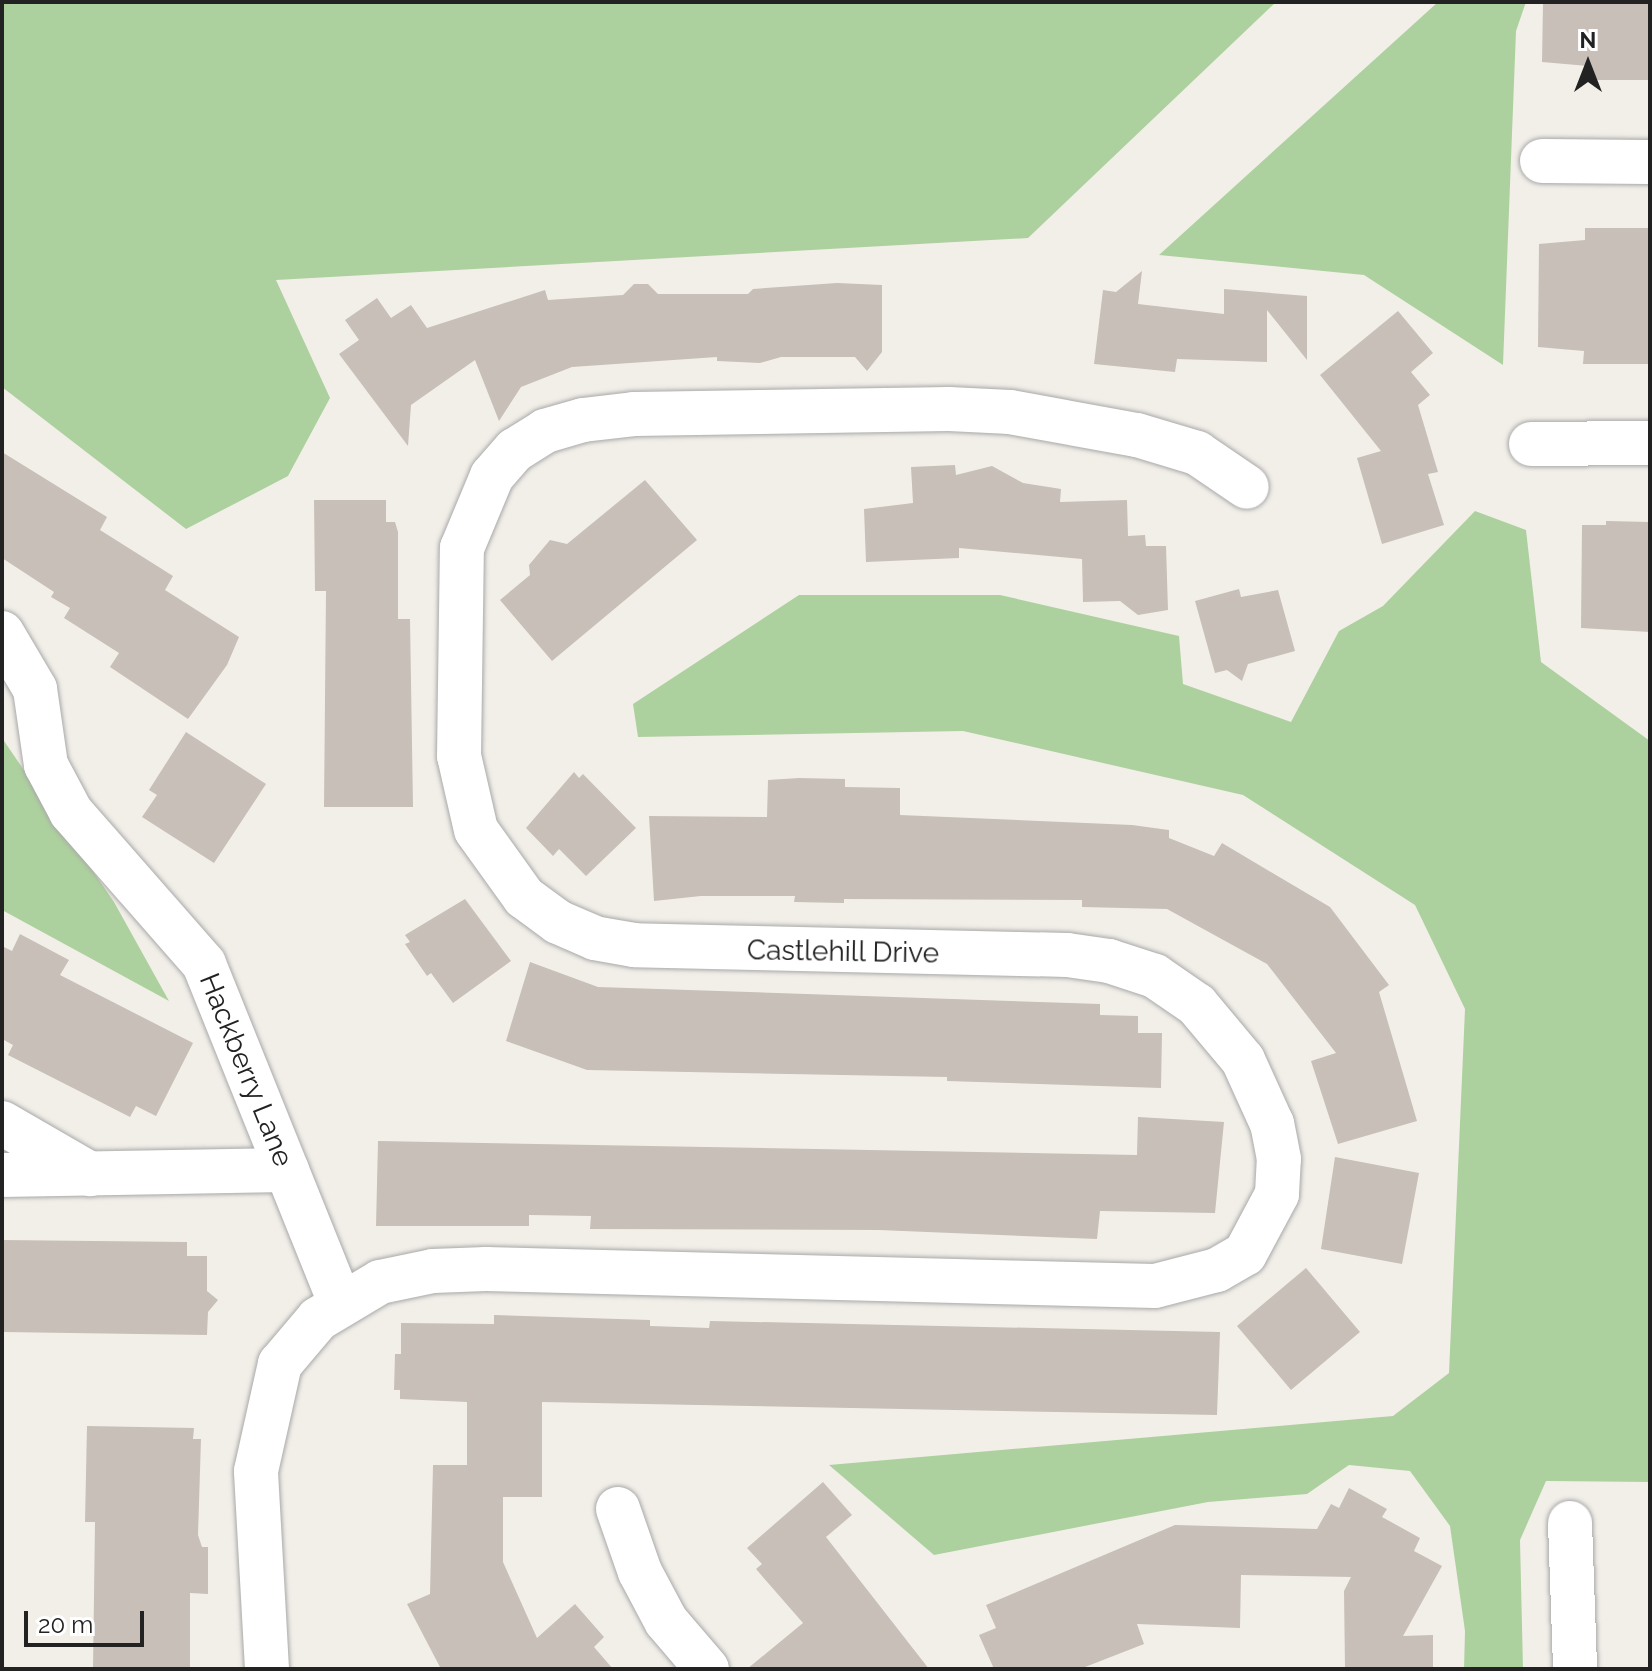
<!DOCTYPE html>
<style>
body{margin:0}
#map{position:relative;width:1652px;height:1671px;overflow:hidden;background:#f2efe9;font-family:Raleway,sans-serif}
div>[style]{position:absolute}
.forest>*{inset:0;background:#add19e}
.building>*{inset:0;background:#c7bfb8}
.roads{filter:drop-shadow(0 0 2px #a9a9a9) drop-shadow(0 0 2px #a9a9a9)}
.minor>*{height:44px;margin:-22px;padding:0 22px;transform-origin:22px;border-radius:22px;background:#fff}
span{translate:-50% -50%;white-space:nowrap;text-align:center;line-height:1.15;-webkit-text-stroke:6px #fff;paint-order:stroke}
.street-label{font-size:28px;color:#222}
.frame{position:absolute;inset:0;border:4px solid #222;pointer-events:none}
.north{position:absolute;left:1548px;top:24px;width:80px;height:80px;-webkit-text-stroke:6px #fff;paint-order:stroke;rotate:0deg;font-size:22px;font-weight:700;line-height:32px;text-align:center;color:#222}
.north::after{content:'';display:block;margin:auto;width:28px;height:36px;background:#222;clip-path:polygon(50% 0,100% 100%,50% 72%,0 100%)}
.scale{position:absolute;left:24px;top:1611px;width:120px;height:36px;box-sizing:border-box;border:4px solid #222;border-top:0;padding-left:10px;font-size:24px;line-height:28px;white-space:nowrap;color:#222;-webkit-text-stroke:6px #fff;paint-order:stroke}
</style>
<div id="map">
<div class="forest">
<i style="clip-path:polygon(2px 2px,1276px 2px,1028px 238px,276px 280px,330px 398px,288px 476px,186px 529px,2px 387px)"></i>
<i style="clip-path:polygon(1438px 2px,1526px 2px,1516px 31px,1503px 365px,1364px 275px,1159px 255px)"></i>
<i style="clip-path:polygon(1475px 511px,1526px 530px,1541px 662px,1650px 741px,1650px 1482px,1546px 1481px,1520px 1540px,1523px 1669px,1464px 1669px,1465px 1631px,1450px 1526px,1410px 1471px,1349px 1465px,1307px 1494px,1208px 1502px,934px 1555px,829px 1465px,1393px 1416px,1449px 1373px,1465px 1009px,1415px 905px,1243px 795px,963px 731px,638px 737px,633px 704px,799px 595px,1000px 595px,1179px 636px,1183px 684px,1291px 722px,1339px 631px,1383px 606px)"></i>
<i style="clip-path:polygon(2px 738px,114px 902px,169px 1001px,2px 910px)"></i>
</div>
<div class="building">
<i style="clip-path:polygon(1543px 2px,1650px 2px,1650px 80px,1588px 80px,1588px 66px,1542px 62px)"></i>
<i style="clip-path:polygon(1585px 228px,1650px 228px,1650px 364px,1583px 364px,1584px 351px,1538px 347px,1539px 244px,1585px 240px)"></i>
<i style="clip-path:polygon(1142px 271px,1138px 304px,1224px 314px,1224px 289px,1307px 296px,1307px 360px,1267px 310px,1267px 362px,1177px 359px,1175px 372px,1094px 364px,1103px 290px,1116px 292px)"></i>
<i style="clip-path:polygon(837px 283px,882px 285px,882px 352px,867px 371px,855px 357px,781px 357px,760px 363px,717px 361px,717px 357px,572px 367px,521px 387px,499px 421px,475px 360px,411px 405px,408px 446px,339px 354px,359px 340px,345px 320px,377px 298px,391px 318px,411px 305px,427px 328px,545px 290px,548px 300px,623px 295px,634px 284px,648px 284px,658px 294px,748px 294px,753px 289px)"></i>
<i style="clip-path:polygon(1398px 311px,1433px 353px,1411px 372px,1430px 395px,1418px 405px,1438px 472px,1428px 474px,1444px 525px,1382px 544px,1357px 458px,1381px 451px,1320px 375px)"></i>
<i style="clip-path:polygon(2px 452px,107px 517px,100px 530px,173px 576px,165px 590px,239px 637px,227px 665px,188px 719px,110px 667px,119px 653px,64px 618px,70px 608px,51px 597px,54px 592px,2px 558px)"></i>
<i style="clip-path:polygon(955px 465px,956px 475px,992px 466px,1023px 483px,1061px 489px,1060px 502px,1127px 500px,1128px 536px,1145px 535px,1146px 546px,1166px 546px,1168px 610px,1138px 615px,1120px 601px,1083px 602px,1082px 559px,959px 548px,959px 558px,866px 562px,864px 509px,913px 503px,911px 467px)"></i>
<i style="clip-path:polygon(645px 480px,697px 540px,552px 661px,500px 600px,530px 575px,529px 565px,550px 540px,567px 544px)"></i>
<i style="clip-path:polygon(314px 500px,386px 500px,386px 522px,395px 522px,398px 532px,398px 619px,410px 619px,413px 807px,324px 807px,326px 591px,315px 591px)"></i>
<i style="clip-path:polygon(1606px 521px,1650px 522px,1650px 632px,1581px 628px,1582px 525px,1606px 525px)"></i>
<i style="clip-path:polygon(1239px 589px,1241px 597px,1278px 590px,1295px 651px,1248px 664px,1242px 681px,1227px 670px,1215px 673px,1195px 601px)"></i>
<i style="clip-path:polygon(186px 732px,266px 784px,214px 863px,142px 817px,157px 795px,149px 790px)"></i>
<i style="clip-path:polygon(574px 772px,579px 778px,583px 774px,636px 828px,586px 876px,559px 849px,553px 856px,526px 828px)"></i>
<i style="clip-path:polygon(799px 778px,845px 779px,845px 787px,900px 788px,900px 815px,1132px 825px,1169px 830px,1169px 838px,1214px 856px,1222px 843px,1330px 907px,1389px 985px,1379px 992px,1417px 1121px,1338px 1144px,1311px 1061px,1336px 1053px,1267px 964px,1167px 909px,1082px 907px,1082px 900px,844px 899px,844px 903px,794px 902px,795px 896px,701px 896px,654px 901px,649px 816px,767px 817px,768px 780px)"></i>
<i style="clip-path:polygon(465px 899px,511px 961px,453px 1003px,431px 973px,427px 976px,405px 944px,410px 942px,405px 935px)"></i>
<i style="clip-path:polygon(20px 934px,69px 960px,60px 975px,193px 1043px,156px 1116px,136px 1106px,130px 1117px,8px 1055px,13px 1045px,2px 1039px,2px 946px,12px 951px)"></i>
<i style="clip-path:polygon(530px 962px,598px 987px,1100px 1004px,1100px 1015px,1138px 1016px,1138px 1033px,1162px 1033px,1161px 1088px,947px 1081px,947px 1077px,587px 1070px,506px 1041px)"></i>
<i style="clip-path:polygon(1138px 1117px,1224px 1122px,1215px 1213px,1100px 1211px,1097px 1239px,879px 1230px,590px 1229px,591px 1216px,529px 1215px,529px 1226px,376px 1226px,378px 1141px,1137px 1155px)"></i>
<i style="clip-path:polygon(1335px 1157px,1419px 1173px,1402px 1264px,1321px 1249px)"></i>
<i style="clip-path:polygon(2px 1240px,187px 1242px,187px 1256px,207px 1256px,207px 1291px,218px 1300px,208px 1312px,207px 1335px,2px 1332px)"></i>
<i style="clip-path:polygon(1306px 1268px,1360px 1332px,1291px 1390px,1237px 1326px)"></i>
<i style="clip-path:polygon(494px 1315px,650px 1320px,650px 1326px,709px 1328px,710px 1321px,1220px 1332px,1217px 1415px,542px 1402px,542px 1497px,503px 1497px,503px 1562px,537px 1638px,575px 1604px,604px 1637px,594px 1647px,613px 1669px,441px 1669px,407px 1604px,430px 1594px,433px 1465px,467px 1465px,467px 1402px,400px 1399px,400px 1390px,394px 1390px,395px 1354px,401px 1354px,401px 1323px,494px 1324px)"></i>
<i style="clip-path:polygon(87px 1426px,194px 1428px,193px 1439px,201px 1439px,198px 1535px,202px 1547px,208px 1547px,208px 1594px,190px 1593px,190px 1669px,93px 1669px,95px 1522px,85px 1522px)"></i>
<i style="clip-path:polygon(823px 1482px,852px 1515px,826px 1537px,929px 1669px,747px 1669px,803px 1623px,756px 1569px,762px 1564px,747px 1548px)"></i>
<i style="clip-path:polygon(1349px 1488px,1387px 1509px,1382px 1517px,1420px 1538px,1414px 1551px,1442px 1566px,1403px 1636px,1433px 1635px,1433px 1669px,1345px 1669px,1344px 1591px,1351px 1577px,1241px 1575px,1240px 1628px,1137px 1624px,1144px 1644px,1080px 1669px,994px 1669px,979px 1635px,996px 1628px,986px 1605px,1175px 1525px,1317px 1529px,1331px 1504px,1339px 1508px)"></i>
</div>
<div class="roads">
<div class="minor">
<i style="left:1542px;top:161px;width:108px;rotate:0.5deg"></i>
<i style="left:1531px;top:444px;width:119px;rotate:-0.5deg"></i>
<i style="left:2px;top:633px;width:65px;rotate:59.5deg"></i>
<i style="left:35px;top:689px;width:77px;rotate:81.8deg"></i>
<i style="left:46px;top:765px;width:53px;rotate:62deg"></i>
<i style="left:71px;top:812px;width:202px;rotate:48.8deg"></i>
<i style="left:204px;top:964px;width:367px;rotate:68.1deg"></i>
<i style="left:2px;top:1123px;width:102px;rotate:30.1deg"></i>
<i style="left:2px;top:1175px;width:285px;rotate:-1deg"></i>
<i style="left:618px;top:1509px;width:67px;rotate:70.8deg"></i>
<i style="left:640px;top:1572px;width:55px;rotate:62deg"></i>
<i style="left:666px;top:1621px;width:63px;rotate:49.5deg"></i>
<i style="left:1570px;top:1523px;width:146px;rotate:88deg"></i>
<i style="left:267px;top:1669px;width:198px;rotate:-93.2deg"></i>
<i style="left:256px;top:1471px;width:110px;rotate:-77.4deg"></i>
<i style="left:280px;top:1364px;width:59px;rotate:-49.8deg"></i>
<i style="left:318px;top:1319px;width:72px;rotate:-30.8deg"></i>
<i style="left:380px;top:1282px;width:54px;rotate:-11.7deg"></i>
<i style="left:433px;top:1271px;width:53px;rotate:-2.2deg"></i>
<i style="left:486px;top:1269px;width:669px;rotate:1.46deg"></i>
<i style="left:1155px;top:1286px;width:64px;rotate:-14.5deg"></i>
<i style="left:1217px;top:1270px;width:32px;rotate:-30deg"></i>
<i style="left:1245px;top:1254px;width:68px;rotate:-61.9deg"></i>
<i style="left:1277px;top:1194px;width:35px;rotate:-87deg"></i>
<i style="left:1279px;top:1159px;width:36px;rotate:-101deg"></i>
<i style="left:1272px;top:1124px;width:70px;rotate:-114.4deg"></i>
<i style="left:1243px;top:1060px;width:72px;rotate:-129.9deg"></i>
<i style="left:1197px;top:1005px;width:51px;rotate:-145.4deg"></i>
<i style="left:1155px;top:976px;width:48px;rotate:-161.9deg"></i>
<i style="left:1109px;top:961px;width:42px;rotate:-171.9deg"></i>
<i style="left:1067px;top:955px;width:433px;rotate:-178.7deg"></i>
<i style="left:634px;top:945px;width:40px;rotate:-170deg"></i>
<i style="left:595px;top:938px;width:40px;rotate:-156.6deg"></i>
<i style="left:558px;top:922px;width:42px;rotate:-143.7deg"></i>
<i style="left:524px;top:897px;width:82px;rotate:-125.6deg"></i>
<i style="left:476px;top:830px;width:76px;rotate:-102.9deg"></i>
<i style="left:459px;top:756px;width:208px;rotate:-89.2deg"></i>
<i style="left:462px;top:548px;width:78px;rotate:-67.4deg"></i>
<i style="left:492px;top:476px;width:35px;rotate:-49deg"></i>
<i style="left:515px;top:450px;width:36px;rotate:-32deg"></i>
<i style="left:545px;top:431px;width:40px;rotate:-16deg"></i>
<i style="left:583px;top:420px;width:51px;rotate:-6.7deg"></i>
<i style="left:634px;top:414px;width:315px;rotate:-0.9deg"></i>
<i style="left:949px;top:409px;width:61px;rotate:2.8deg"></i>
<i style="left:1010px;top:412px;width:129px;rotate:10.3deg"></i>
<i style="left:1137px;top:435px;width:63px;rotate:16.7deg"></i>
<i style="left:1197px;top:453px;width:60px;rotate:34.2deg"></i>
</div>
</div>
<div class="street-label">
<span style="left:843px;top:952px;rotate:1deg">Castlehill Drive</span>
<span style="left:246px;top:1070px;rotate:68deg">Hackberry Lane</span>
</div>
<div class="frame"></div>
<div class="north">N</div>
<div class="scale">20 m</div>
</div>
